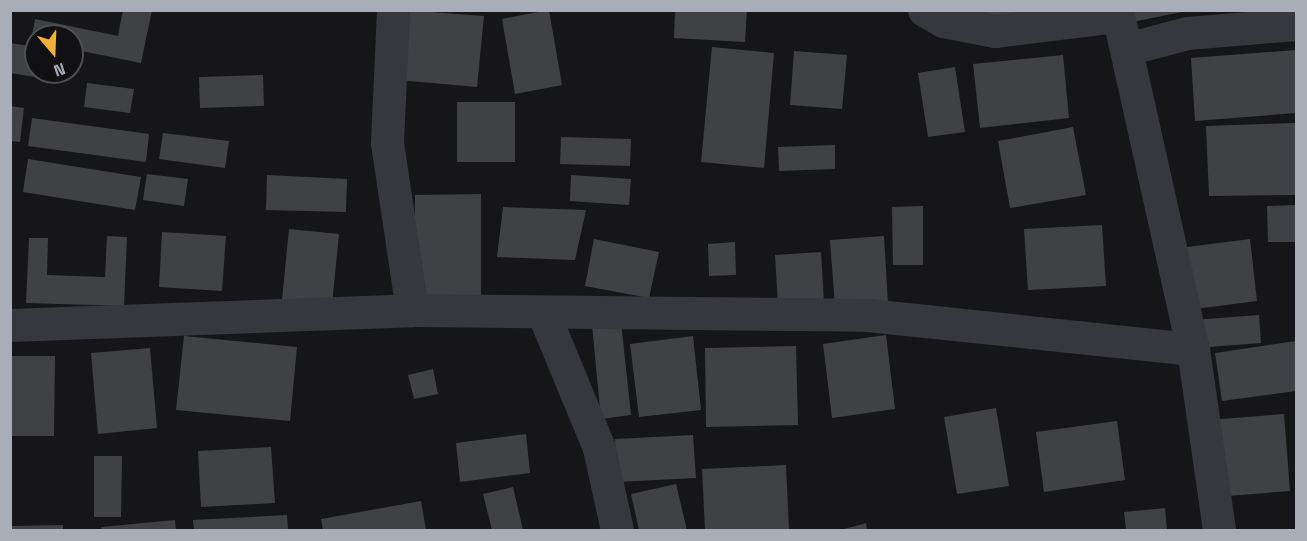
<!DOCTYPE html>
<style>
body{margin:0}
#map{position:relative;width:1307px;height:541px;overflow:hidden;background:#161618;font-family:"Space Grotesk",sans-serif}
div>[style]{position:absolute}
.building>*{inset:0;background:#404145}
.street>*{height:33px;margin:-16.5px;padding:0 16.5px;transform-origin:16.5px;border-radius:16.5px;background:#37383d}
span{translate:-50% -50%;white-space:nowrap;text-align:center;line-height:1.15;-webkit-text-stroke:6px #111113;paint-order:stroke}
.frame{position:absolute;inset:0;border:12px solid #a8adb8;pointer-events:none}
.north{position:absolute;left:24px;top:24px;width:60px;height:60px;box-sizing:border-box;background:#111113;border:2px solid #4d4f55;border-radius:50%;rotate:161deg;font-size:16px;font-weight:700;line-height:24px;text-align:center;color:#a8adb8}
.north::after{content:'';display:block;margin:auto;width:21px;height:27px;background:#f2b134;clip-path:polygon(50% 0,100% 100%,50% 72%,0 100%)}
</style>
<div id="map">
<div class="building">
<i style="clip-path:polygon(123px 10px,152px 10px,141px 63px,72px 49px,72px 36px,31px 41px,35px 19px,118px 36px)"></i>
<i style="clip-path:polygon(404px 10px,484px 16px,477px 87px,398px 80px)"></i>
<i style="clip-path:polygon(549px 10px,562px 85px,515px 94px,502px 19px)"></i>
<i style="clip-path:polygon(675px 10px,747px 10px,745px 42px,674px 38px)"></i>
<i style="clip-path:polygon(981px 10px,1050px 10px,984px 24px)"></i>
<i style="clip-path:polygon(1130px 10px,1182px 10px,1182px 12px,1132px 22px)"></i>
<i style="clip-path:polygon(10px 43px,36px 47px,35px 77px,10px 73px)"></i>
<i style="clip-path:polygon(712px 47px,774px 53px,764px 168px,701px 162px)"></i>
<i style="clip-path:polygon(1296px 50px,1296px 113px,1195px 121px,1191px 58px)"></i>
<i style="clip-path:polygon(794px 51px,847px 55px,842px 109px,790px 105px)"></i>
<i style="clip-path:polygon(1063px 55px,1069px 118px,980px 128px,973px 64px)"></i>
<i style="clip-path:polygon(955px 67px,965px 132px,928px 137px,918px 73px)"></i>
<i style="clip-path:polygon(263px 75px,264px 106px,200px 108px,199px 77px)"></i>
<i style="clip-path:polygon(87px 83px,134px 89px,130px 113px,84px 107px)"></i>
<i style="clip-path:polygon(457px 102px,515px 102px,515px 162px,457px 162px)"></i>
<i style="clip-path:polygon(10px 106px,24px 108px,20px 142px,10px 141px)"></i>
<i style="clip-path:polygon(32px 118px,149px 134px,146px 162px,28px 146px)"></i>
<i style="clip-path:polygon(1296px 123px,1296px 195px,1209px 196px,1206px 126px)"></i>
<i style="clip-path:polygon(1073px 127px,1086px 195px,1010px 208px,998px 141px)"></i>
<i style="clip-path:polygon(163px 133px,229px 141px,225px 168px,159px 159px)"></i>
<i style="clip-path:polygon(561px 137px,631px 139px,630px 166px,560px 164px)"></i>
<i style="clip-path:polygon(835px 145px,835px 169px,779px 171px,778px 147px)"></i>
<i style="clip-path:polygon(28px 159px,141px 177px,135px 210px,23px 192px)"></i>
<i style="clip-path:polygon(147px 174px,188px 179px,184px 206px,143px 200px)"></i>
<i style="clip-path:polygon(267px 175px,347px 179px,346px 212px,266px 210px)"></i>
<i style="clip-path:polygon(571px 175px,631px 179px,629px 205px,570px 201px)"></i>
<i style="clip-path:polygon(481px 194px,481px 297px,414px 297px,415px 195px)"></i>
<i style="clip-path:polygon(1296px 205px,1296px 242px,1268px 242px,1267px 206px)"></i>
<i style="clip-path:polygon(923px 206px,923px 265px,893px 265px,892px 207px)"></i>
<i style="clip-path:polygon(503px 207px,586px 210px,575px 260px,497px 257px)"></i>
<i style="clip-path:polygon(1102px 225px,1106px 286px,1028px 290px,1024px 229px)"></i>
<i style="clip-path:polygon(289px 229px,339px 234px,332px 305px,282px 300px)"></i>
<i style="clip-path:polygon(162px 232px,226px 236px,222px 291px,159px 287px)"></i>
<i style="clip-path:polygon(107px 236px,127px 237px,124px 306px,26px 303px,29px 238px,48px 238px,47px 275px,105px 277px)"></i>
<i style="clip-path:polygon(884px 236px,888px 304px,835px 307px,830px 240px)"></i>
<i style="clip-path:polygon(594px 239px,659px 252px,649px 298px,585px 286px)"></i>
<i style="clip-path:polygon(1250px 239px,1257px 301px,1195px 309px,1187px 247px)"></i>
<i style="clip-path:polygon(735px 242px,736px 275px,709px 276px,708px 244px)"></i>
<i style="clip-path:polygon(821px 252px,824px 303px,778px 305px,775px 255px)"></i>
<i style="clip-path:polygon(1259px 315px,1261px 343px,1196px 348px,1193px 320px)"></i>
<i style="clip-path:polygon(621px 322px,631px 415px,601px 419px,592px 325px)"></i>
<i style="clip-path:polygon(886px 335px,895px 409px,832px 418px,823px 344px)"></i>
<i style="clip-path:polygon(184px 336px,297px 347px,290px 421px,176px 410px)"></i>
<i style="clip-path:polygon(693px 336px,701px 410px,639px 417px,630px 344px)"></i>
<i style="clip-path:polygon(1296px 341px,1296px 391px,1222px 401px,1215px 353px)"></i>
<i style="clip-path:polygon(796px 346px,798px 425px,706px 427px,705px 348px)"></i>
<i style="clip-path:polygon(150px 348px,157px 428px,98px 434px,91px 353px)"></i>
<i style="clip-path:polygon(10px 356px,55px 356px,54px 436px,10px 436px)"></i>
<i style="clip-path:polygon(433px 369px,438px 394px,414px 399px,408px 375px)"></i>
<i style="clip-path:polygon(996px 408px,1009px 486px,957px 494px,944px 417px)"></i>
<i style="clip-path:polygon(1284px 414px,1290px 491px,1215px 497px,1209px 420px)"></i>
<i style="clip-path:polygon(1117px 421px,1125px 480px,1044px 492px,1036px 432px)"></i>
<i style="clip-path:polygon(526px 434px,530px 473px,460px 482px,456px 443px)"></i>
<i style="clip-path:polygon(693px 435px,696px 478px,617px 482px,615px 439px)"></i>
<i style="clip-path:polygon(271px 447px,275px 503px,201px 507px,198px 451px)"></i>
<i style="clip-path:polygon(94px 456px,122px 456px,121px 517px,94px 517px)"></i>
<i style="clip-path:polygon(786px 465px,789px 530px,705px 530px,702px 469px)"></i>
<i style="clip-path:polygon(676px 484px,687px 530px,639px 530px,631px 494px)"></i>
<i style="clip-path:polygon(513px 487px,523px 530px,492px 530px,483px 494px)"></i>
<i style="clip-path:polygon(421px 501px,426px 530px,323px 530px,321px 519px)"></i>
<i style="clip-path:polygon(1165px 508px,1167px 530px,1126px 530px,1124px 512px)"></i>
<i style="clip-path:polygon(287px 515px,288px 530px,194px 530px,193px 520px)"></i>
<i style="clip-path:polygon(175px 520px,176px 530px,102px 530px,101px 527px)"></i>
<i style="clip-path:polygon(866px 523px,867px 530px,841px 530px)"></i>
<i style="clip-path:polygon(63px 525px,63px 530px,12px 530px,12px 526px)"></i>
</div>
<div class="street">
<i style="left:393px;top:10px;width:133px;rotate:92.6deg"></i>
<i style="left:387px;top:143px;width:169px;rotate:81.5deg"></i>
<i style="left:924px;top:10px;width:22px;rotate:30deg"></i>
<i style="left:943px;top:21px;width:53px;rotate:10.9deg"></i>
<i style="left:995px;top:31px;width:124px;rotate:-7deg"></i>
<i style="left:1117px;top:10px;width:347px;rotate:77.4deg"></i>
<i style="left:1193px;top:349px;width:183px;rotate:81.8deg"></i>
<i style="left:1127px;top:49px;width:62px;rotate:-14.9deg"></i>
<i style="left:1187px;top:33px;width:109px;rotate:-4.7deg"></i>
<i style="left:544px;top:315px;width:144px;rotate:67.5deg"></i>
<i style="left:599px;top:448px;width:84px;rotate:77.6deg"></i>
<i style="left:10px;top:325px;width:402px;rotate:-2.1deg"></i>
<i style="left:412px;top:310px;width:456px;rotate:0.6deg"></i>
<i style="left:868px;top:315px;width:327px;rotate:6deg"></i>
</div>
<div class="frame"></div>
<div class="north">N</div>
</div>
